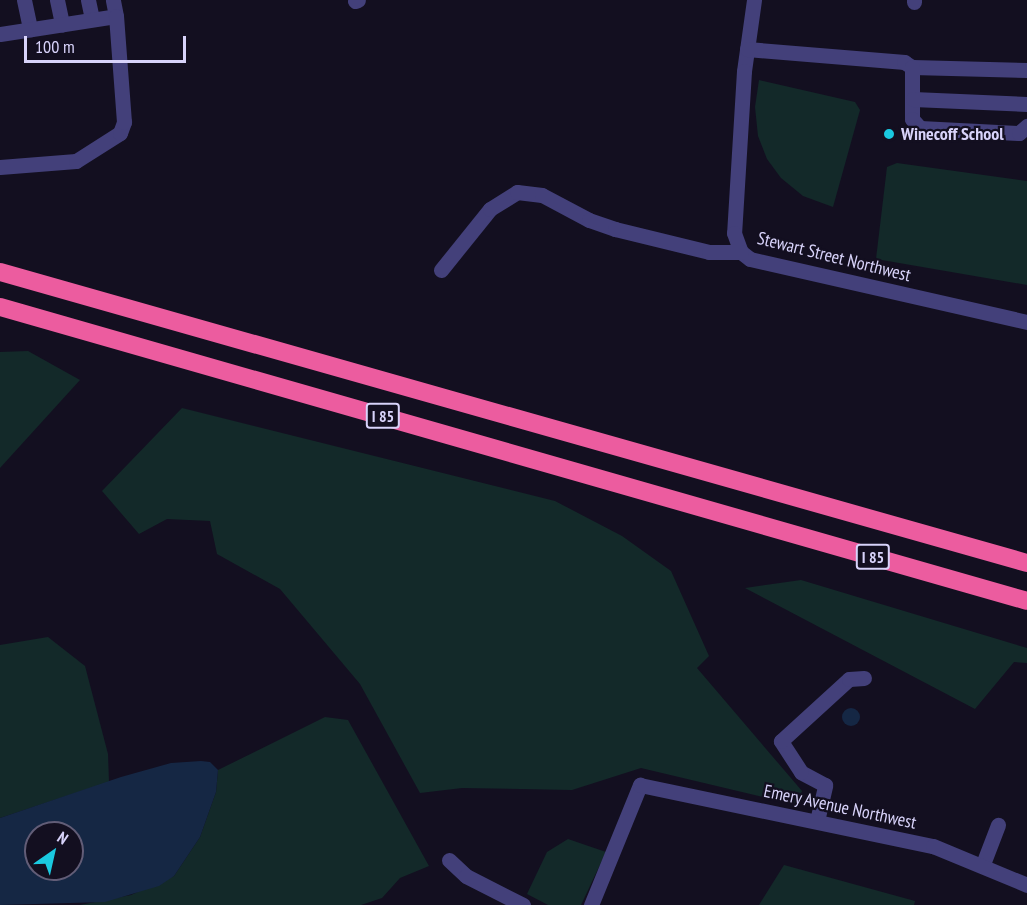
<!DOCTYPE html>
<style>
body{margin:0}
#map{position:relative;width:1027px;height:905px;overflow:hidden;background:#130f20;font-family:"PT Sans Narrow",sans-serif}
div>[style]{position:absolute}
.green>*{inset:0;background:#132929}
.water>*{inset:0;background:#152744}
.round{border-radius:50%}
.minor>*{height:15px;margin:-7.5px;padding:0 7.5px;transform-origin:7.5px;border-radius:7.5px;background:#43407a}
.highway>*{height:18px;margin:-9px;padding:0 9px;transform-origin:9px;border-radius:9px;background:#ec5c9f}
.dots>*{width:16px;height:16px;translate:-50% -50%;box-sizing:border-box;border:3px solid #130f20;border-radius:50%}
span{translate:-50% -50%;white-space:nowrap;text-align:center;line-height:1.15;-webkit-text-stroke:4.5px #130f20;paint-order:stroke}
.shield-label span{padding:2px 4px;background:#130f20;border:2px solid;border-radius:4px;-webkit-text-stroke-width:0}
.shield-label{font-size:16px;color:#d8d3fa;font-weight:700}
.poi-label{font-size:18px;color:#d8d3fa;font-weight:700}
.left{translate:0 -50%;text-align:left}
.street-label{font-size:18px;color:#d8d3fa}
.north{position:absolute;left:24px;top:821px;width:60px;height:60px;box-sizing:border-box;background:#130f20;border:2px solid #625d77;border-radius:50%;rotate:34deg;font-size:16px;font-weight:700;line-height:24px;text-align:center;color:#d8d3fa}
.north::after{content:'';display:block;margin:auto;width:21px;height:27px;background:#1ac9e0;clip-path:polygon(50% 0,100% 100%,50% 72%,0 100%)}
.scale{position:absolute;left:24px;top:36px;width:162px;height:27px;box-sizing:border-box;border:3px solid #d8d3fa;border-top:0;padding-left:8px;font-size:18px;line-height:21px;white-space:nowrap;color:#d8d3fa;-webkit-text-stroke:4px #130f20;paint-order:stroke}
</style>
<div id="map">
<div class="green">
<i style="clip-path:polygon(759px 80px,855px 102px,860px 110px,833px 207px,803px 196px,781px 178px,767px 159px,758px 136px,755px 107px)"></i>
<i style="clip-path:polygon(897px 163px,1027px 181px,1027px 285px,876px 259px,887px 167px)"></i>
<i style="clip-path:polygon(28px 351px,80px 380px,0 468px,0 352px)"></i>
<i style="clip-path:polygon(182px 408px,555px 501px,622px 536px,671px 571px,709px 656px,697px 668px,802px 791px,796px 805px,641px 768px,572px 790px,462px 788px,420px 793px,360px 684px,280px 589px,217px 554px,210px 521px,167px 519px,139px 534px,102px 491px)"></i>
<i style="clip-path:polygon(801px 580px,1027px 648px,1027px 663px,1014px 662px,975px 709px,745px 588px)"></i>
<i style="clip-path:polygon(48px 637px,85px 666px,108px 754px,109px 782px,0 818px,0 645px)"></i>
<i style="clip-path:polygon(325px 717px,348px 720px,429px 866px,400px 878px,382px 898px,361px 905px,80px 905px,131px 895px,174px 876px,200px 837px,216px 792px,218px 770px)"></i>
<i style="clip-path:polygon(568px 839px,606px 852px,581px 905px,548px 905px,527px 894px,547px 852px)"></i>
<i style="clip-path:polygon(784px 865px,915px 901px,914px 905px,759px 905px)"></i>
</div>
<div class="water">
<i class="round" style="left:842px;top:708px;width:18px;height:18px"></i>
<i style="clip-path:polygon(evenodd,201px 761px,210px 762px,218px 770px,216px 792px,200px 837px,174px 876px,159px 886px,105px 902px,0 905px,0 818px,121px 777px,171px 763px,201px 761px,36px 833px,72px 833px,72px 869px,36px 869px,36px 833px)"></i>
</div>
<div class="minor">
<i style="left:24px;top:0;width:30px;rotate:78deg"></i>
<i style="left:57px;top:0;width:25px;rotate:78deg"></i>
<i style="left:88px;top:0;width:19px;rotate:78deg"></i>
<i style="left:754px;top:0;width:72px;rotate:98deg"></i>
<i style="left:744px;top:71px;width:162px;rotate:93.5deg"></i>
<i style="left:734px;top:233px;width:20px;rotate:70deg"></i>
<i style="left:741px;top:252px;width:11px;rotate:38deg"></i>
<i style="left:750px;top:259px;width:284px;rotate:12.8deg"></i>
<i style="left:914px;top:0;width:2px;rotate:90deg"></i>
<i style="left:355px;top:1px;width:3px;rotate:-18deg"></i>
<i style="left:0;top:34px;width:117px;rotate:-8.8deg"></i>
<i style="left:116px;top:16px;width:16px;rotate:-101deg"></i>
<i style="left:747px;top:49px;width:158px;rotate:4.7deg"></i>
<i style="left:904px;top:62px;width:9px;rotate:32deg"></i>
<i style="left:912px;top:67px;width:115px;rotate:1.5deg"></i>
<i style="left:912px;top:67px;width:52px;rotate:90deg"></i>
<i style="left:912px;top:119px;width:12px;rotate:48deg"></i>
<i style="left:920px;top:128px;width:99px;rotate:2.9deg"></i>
<i style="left:1019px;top:133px;width:11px;rotate:-41deg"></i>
<i style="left:913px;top:99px;width:114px;rotate:2.5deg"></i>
<i style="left:0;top:167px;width:76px;rotate:-4.5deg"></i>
<i style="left:76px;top:161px;width:52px;rotate:-32.5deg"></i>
<i style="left:120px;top:133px;width:12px;rotate:-70deg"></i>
<i style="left:124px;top:122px;width:106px;rotate:-94.3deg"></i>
<i style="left:441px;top:270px;width:78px;rotate:-51.2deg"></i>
<i style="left:490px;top:209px;width:32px;rotate:-32deg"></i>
<i style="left:517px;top:192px;width:25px;rotate:7deg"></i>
<i style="left:542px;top:195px;width:53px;rotate:28deg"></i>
<i style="left:589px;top:220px;width:28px;rotate:19deg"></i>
<i style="left:615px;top:229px;width:97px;rotate:13.7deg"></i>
<i style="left:709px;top:252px;width:32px"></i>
<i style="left:817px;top:821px;width:37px;rotate:-77deg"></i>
<i style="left:825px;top:785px;width:27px;rotate:-152deg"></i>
<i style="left:801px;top:772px;width:37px;rotate:-123deg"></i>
<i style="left:781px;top:741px;width:92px;rotate:-42.4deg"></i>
<i style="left:849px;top:679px;width:15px;rotate:-4deg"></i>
<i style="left:449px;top:860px;width:23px;rotate:43deg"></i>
<i style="left:466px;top:876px;width:64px;rotate:27deg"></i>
<i style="left:983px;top:864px;width:42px;rotate:-69deg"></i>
<i style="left:591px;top:905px;width:130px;rotate:-67.8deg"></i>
<i style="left:640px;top:785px;width:299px;rotate:11.8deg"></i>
<i style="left:933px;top:846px;width:102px;rotate:22.5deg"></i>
</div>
<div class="highway">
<i style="left:0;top:272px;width:1067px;rotate:15.82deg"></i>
<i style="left:0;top:307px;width:1068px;rotate:15.97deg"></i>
</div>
<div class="dots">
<i style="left:889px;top:134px;background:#1ac9e0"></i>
</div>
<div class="shield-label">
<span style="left:383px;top:416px">I 85</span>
<span style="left:873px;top:557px">I 85</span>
</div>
<div class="poi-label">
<span class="left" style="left:901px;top:134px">Winecoff School</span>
</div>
<div class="street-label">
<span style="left:834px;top:257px;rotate:14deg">Stewart Street Northwest</span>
<span style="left:840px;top:807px;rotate:12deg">Emery Avenue Northwest</span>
</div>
<div class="north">N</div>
<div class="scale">100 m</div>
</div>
